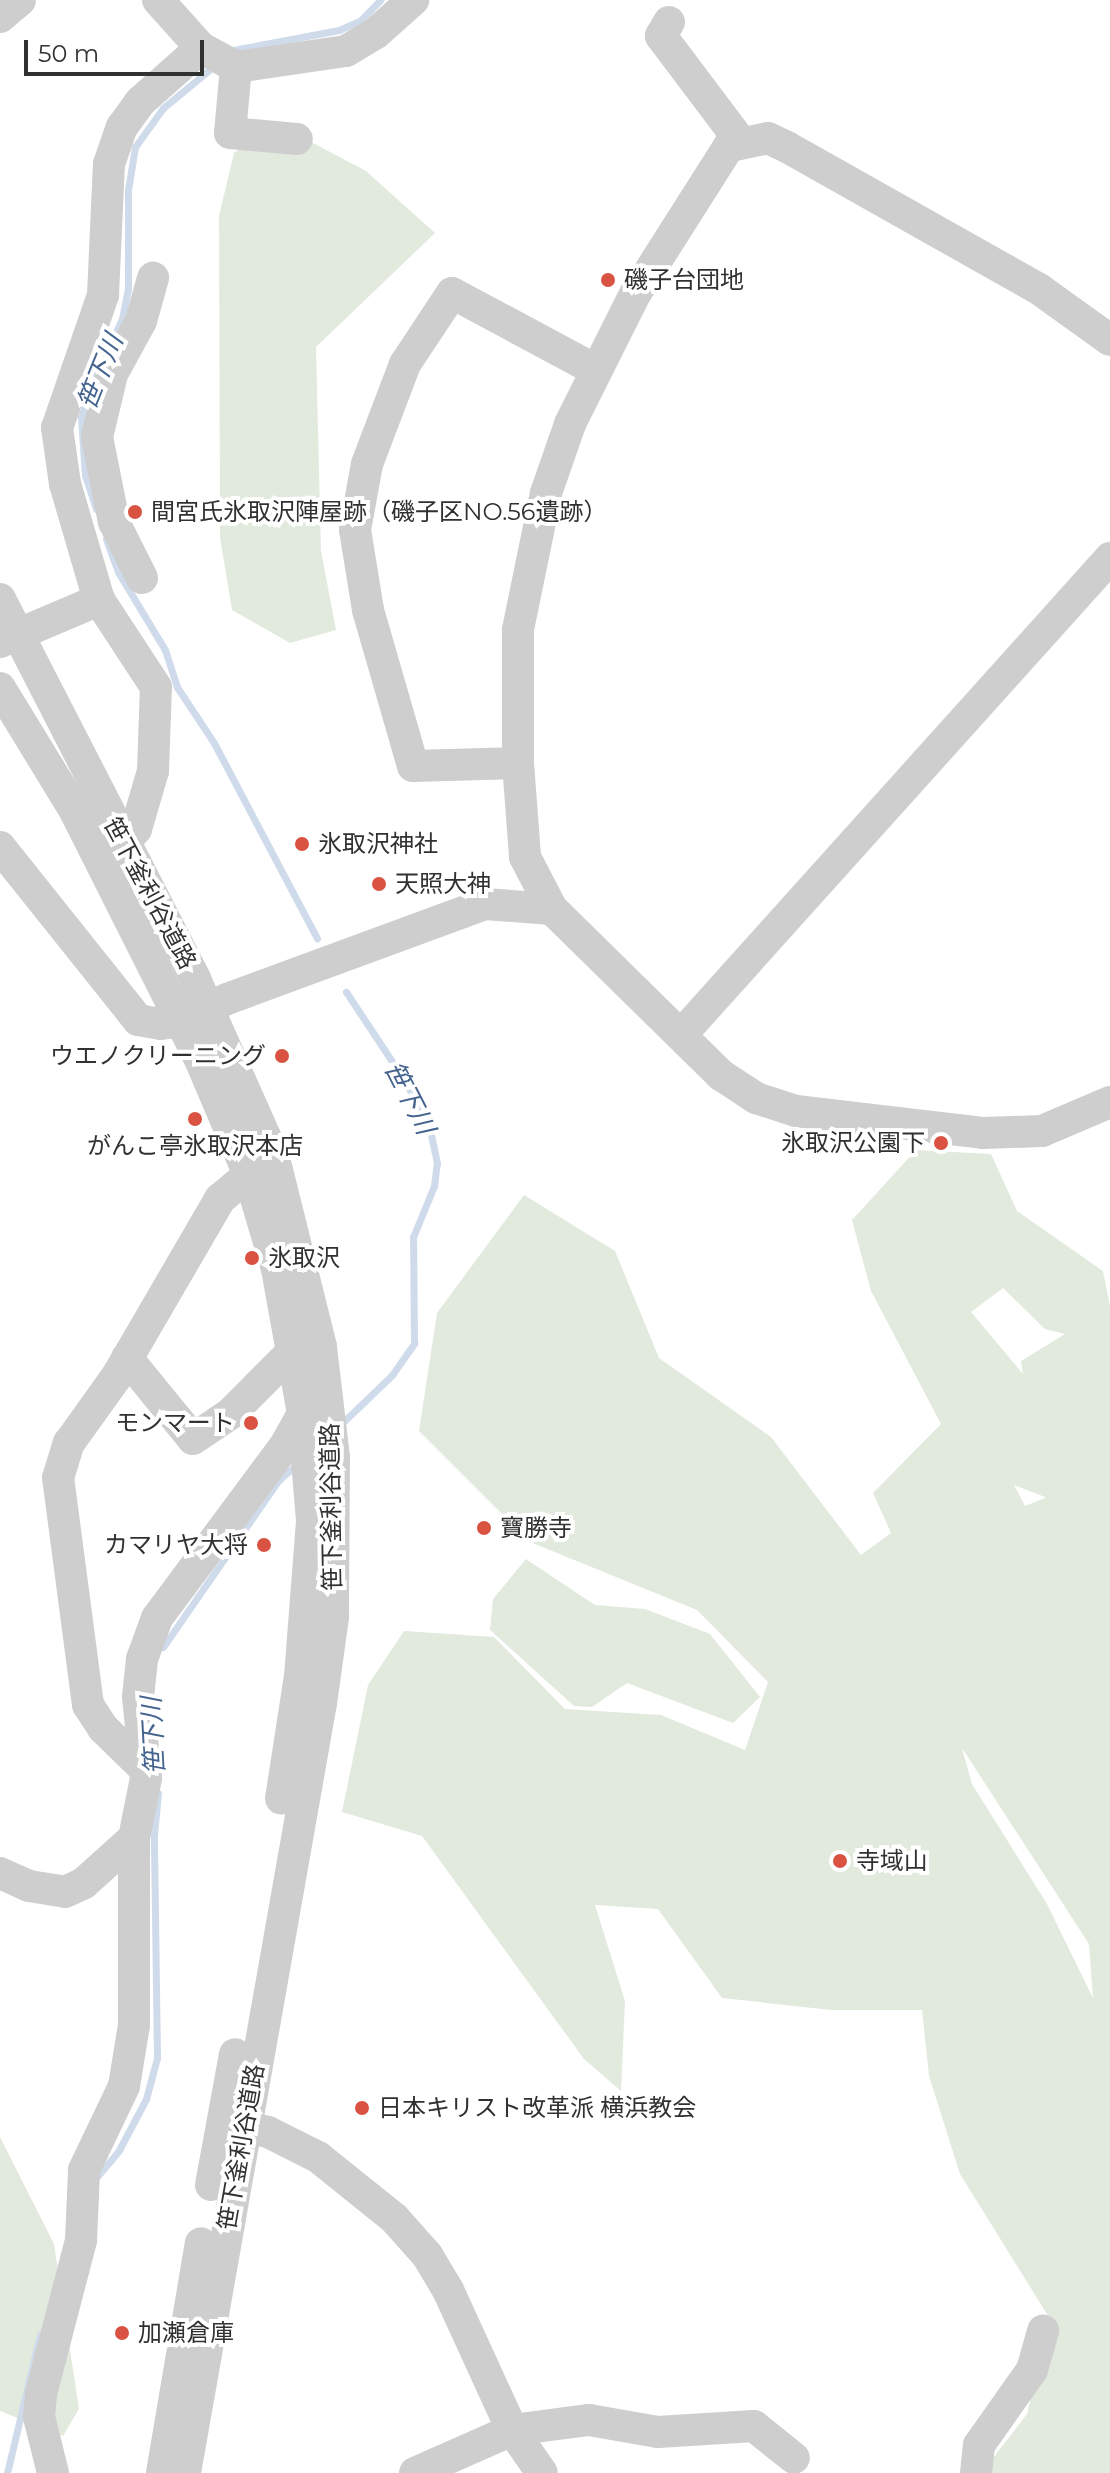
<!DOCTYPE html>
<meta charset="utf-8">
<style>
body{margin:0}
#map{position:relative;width:1110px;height:2473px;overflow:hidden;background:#fff;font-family:Montserrat,"Noto Sans JP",sans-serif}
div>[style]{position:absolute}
.green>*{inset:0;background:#e2eade}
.stream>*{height:7px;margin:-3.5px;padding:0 3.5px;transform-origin:3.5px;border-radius:3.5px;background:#cfdbeb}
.minor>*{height:32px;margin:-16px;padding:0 16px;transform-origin:16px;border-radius:16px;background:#cecece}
.dots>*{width:22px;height:22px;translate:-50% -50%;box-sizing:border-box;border:4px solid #fff;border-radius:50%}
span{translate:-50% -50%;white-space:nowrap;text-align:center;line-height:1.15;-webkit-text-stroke:8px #fff;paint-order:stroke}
.poi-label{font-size:24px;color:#313131}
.left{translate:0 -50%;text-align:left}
.right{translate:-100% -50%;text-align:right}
.street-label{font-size:24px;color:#313131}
.water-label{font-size:26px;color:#44648f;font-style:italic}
.scale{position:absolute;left:24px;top:40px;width:180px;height:36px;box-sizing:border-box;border:4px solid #313131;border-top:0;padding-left:10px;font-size:24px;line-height:28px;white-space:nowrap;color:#313131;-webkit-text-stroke:6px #fff;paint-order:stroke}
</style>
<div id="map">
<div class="green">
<i style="clip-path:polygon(277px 124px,366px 171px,435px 233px,316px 347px,321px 551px,336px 630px,290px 643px,232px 610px,220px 538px,219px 216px,234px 153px)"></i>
<i style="clip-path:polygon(evenodd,916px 1150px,991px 1154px,1017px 1211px,1103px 1271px,1110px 1306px,1110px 2473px,988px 2473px,986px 2467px,1027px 2414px,1050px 2319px,960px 2174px,929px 2076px,922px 2010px,831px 2010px,722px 1998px,658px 1909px,595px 1905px,625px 2001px,621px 2091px,584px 2059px,422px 1836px,342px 1812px,368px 1685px,404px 1631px,494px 1637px,565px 1709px,661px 1715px,745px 1750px,768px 1682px,697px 1610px,530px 1542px,419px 1431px,437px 1313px,524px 1195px,615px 1251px,659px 1358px,771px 1437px,861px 1555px,891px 1533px,873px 1493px,941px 1424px,871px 1291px,852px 1220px,916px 1150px,1003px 1288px,1045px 1329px,1065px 1334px,1021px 1361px,1023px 1374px,971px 1312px,1003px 1288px,916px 1150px,1014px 1485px,1045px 1497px,1045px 1498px,1025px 1506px,1014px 1485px,916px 1150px,962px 1748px,1089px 1944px,1093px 1998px,1047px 1904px,972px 1784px,962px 1748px)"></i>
<i style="clip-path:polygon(526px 1559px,595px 1605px,645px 1609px,710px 1634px,760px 1697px,733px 1723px,627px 1683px,592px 1707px,574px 1706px,490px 1630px,493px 1599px)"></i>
<i style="clip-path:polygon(0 2137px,54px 2244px,79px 2409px,63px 2436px,0 2411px)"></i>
</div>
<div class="stream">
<i style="left:228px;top:51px;width:113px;rotate:-10.7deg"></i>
<i style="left:339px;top:30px;width:24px;rotate:-24deg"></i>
<i style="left:361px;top:20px;width:28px;rotate:-46deg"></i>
<i style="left:107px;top:351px;width:35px;rotate:-65deg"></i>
<i style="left:122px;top:319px;width:31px;rotate:-79deg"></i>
<i style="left:128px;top:289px;width:99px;rotate:-90deg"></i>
<i style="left:128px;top:190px;width:44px;rotate:-80.8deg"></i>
<i style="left:135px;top:147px;width:48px;rotate:-54.3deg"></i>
<i style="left:163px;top:108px;width:66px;rotate:-39.5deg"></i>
<i style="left:96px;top:509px;width:35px;rotate:-108deg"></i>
<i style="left:85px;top:476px;width:59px;rotate:-93.9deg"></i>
<i style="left:81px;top:417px;width:54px;rotate:-70.6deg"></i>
<i style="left:106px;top:539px;width:35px;rotate:70deg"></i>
<i style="left:118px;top:572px;width:91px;rotate:58.9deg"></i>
<i style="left:165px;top:650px;width:39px;rotate:72deg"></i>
<i style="left:177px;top:687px;width:67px;rotate:56.5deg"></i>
<i style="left:214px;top:743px;width:221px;rotate:62.2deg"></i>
<i style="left:339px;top:1426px;width:74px;rotate:-43.9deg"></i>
<i style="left:392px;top:1375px;width:39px;rotate:-55deg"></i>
<i style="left:414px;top:1343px;width:106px;rotate:-90.5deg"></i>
<i style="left:413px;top:1237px;width:55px;rotate:-67.6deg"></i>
<i style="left:434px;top:1186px;width:23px;rotate:-83deg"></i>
<i style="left:437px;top:1163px;width:35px;rotate:-102deg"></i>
<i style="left:430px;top:1129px;width:54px;rotate:-117.5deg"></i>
<i style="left:405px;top:1081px;width:107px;rotate:-123.5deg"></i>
<i style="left:163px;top:1647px;width:202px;rotate:-55.3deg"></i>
<i style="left:278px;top:1481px;width:25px;rotate:-42deg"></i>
<i style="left:95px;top:2179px;width:38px;rotate:-50deg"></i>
<i style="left:119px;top:2150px;width:58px;rotate:-62.1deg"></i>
<i style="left:146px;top:2099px;width:42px;rotate:-75deg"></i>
<i style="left:157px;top:2058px;width:223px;rotate:-90.8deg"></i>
<i style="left:154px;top:1835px;width:42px;rotate:-84.6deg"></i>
<i style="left:7px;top:2473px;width:142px;rotate:-76.6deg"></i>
</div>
<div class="minor">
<i style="left:158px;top:0;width:64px;rotate:48.1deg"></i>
<i style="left:201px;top:48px;width:40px;rotate:28deg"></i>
<i style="left:236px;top:67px;width:111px;rotate:-8.3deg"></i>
<i style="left:346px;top:51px;width:35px;rotate:-31deg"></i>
<i style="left:376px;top:33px;width:50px;rotate:-41.7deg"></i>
<i style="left:0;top:17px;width:26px;rotate:-40deg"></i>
<i style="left:669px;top:22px;width:16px;rotate:120deg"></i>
<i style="left:661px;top:36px;width:131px;rotate:53deg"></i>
<i style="left:236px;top:67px;width:66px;rotate:95.2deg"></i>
<i style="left:230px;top:133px;width:67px;rotate:5.1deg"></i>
<i style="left:1110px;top:340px;width:87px;rotate:-144.3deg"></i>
<i style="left:1039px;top:289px;width:289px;rotate:-150.6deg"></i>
<i style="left:787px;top:147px;width:21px;rotate:-155deg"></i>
<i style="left:768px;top:138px;width:40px;rotate:168deg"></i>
<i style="left:729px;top:146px;width:175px;rotate:122.4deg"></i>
<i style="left:635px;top:294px;width:145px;rotate:116.6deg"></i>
<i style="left:570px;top:424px;width:73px;rotate:109.2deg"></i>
<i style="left:546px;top:493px;width:140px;rotate:101.6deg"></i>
<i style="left:518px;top:630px;width:133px;rotate:90deg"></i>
<i style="left:518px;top:763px;width:94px;rotate:85.7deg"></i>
<i style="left:525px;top:857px;width:59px;rotate:62.6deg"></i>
<i style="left:552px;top:909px;width:237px;rotate:44.5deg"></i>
<i style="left:721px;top:1075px;width:42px;rotate:33.3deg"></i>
<i style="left:756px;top:1098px;width:42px;rotate:18deg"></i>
<i style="left:796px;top:1111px;width:188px;rotate:6.7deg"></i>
<i style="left:983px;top:1133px;width:59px;rotate:-1.9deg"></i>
<i style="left:1042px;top:1131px;width:74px;rotate:-23.1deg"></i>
<i style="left:142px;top:578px;width:63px;rotate:-116.6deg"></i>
<i style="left:114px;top:522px;width:87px;rotate:-101.3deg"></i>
<i style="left:97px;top:437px;width:65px;rotate:-76.6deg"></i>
<i style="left:112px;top:374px;width:60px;rotate:-61.3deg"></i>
<i style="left:141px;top:321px;width:45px;rotate:-74.4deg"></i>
<i style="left:0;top:599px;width:427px;rotate:62.8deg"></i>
<i style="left:195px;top:979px;width:192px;rotate:66deg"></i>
<i style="left:273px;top:1154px;width:199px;rotate:76deg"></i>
<i style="left:321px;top:1347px;width:112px;rotate:83.3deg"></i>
<i style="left:334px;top:1458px;width:159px;rotate:90.4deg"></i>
<i style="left:333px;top:1617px;width:87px;rotate:97.9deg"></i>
<i style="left:321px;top:1703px;width:782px;rotate:100.02deg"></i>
<i style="left:0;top:642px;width:108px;rotate:-23deg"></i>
<i style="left:0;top:688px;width:142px;rotate:58.6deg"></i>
<i style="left:74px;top:809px;width:278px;rotate:63.3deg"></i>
<i style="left:199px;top:1057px;width:128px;rotate:67deg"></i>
<i style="left:249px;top:1175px;width:98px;rotate:73.4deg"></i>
<i style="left:277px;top:1269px;width:146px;rotate:79.8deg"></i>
<i style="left:303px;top:1413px;width:108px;rotate:85.2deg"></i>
<i style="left:312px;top:1521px;width:155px;rotate:94.4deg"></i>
<i style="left:300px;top:1676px;width:124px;rotate:98.8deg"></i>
<i style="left:518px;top:763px;width:105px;rotate:178.4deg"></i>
<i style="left:413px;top:766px;width:162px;rotate:-106.1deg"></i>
<i style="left:368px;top:610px;width:81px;rotate:-99.2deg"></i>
<i style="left:355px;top:530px;width:67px;rotate:-79.7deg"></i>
<i style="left:367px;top:464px;width:107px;rotate:-69.2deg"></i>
<i style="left:405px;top:364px;width:85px;rotate:-56.5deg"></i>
<i style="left:452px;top:293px;width:161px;rotate:28.2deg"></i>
<i style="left:0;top:847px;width:221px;rotate:51.4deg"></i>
<i style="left:138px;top:1020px;width:23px;rotate:10deg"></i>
<i style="left:161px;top:1024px;width:20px;rotate:-9deg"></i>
<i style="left:181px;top:1021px;width:51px;rotate:-25.6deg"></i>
<i style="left:227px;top:999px;width:275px;rotate:-20.2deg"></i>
<i style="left:485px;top:904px;width:67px;rotate:4.3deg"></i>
<i style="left:110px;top:858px;width:39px;rotate:-48deg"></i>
<i style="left:136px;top:829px;width:60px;rotate:-73.7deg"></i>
<i style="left:153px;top:771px;width:84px;rotate:-88deg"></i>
<i style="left:156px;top:687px;width:104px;rotate:-123.2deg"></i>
<i style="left:99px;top:600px;width:121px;rotate:-106.3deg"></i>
<i style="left:65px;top:484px;width:57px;rotate:-98.1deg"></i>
<i style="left:57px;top:428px;width:141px;rotate:-70.9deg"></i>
<i style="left:103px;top:295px;width:131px;rotate:-87.4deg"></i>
<i style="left:109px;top:164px;width:39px;rotate:-71deg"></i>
<i style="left:122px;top:127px;width:31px;rotate:-54deg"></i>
<i style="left:140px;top:102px;width:81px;rotate:-41.5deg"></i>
<i style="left:681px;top:1035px;width:642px;rotate:-48.03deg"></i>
<i style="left:127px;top:1358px;width:104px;rotate:50.8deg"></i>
<i style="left:193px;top:1439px;width:45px;rotate:-34deg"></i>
<i style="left:230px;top:1414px;width:91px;rotate:-45deg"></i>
<i style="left:144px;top:1768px;width:57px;rotate:-135.7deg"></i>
<i style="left:103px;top:1728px;width:27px;rotate:-123deg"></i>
<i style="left:88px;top:1705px;width:229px;rotate:-97.5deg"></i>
<i style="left:58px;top:1478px;width:37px;rotate:-73deg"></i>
<i style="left:69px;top:1443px;width:82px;rotate:-54.4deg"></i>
<i style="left:117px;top:1376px;width:205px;rotate:-59.8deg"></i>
<i style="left:220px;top:1199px;width:38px;rotate:-40deg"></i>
<i style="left:0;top:1873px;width:32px;rotate:24deg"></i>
<i style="left:29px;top:1886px;width:36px;rotate:9deg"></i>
<i style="left:65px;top:1892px;width:21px;rotate:-25deg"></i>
<i style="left:84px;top:1883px;width:67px;rotate:-42deg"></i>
<i style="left:224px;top:2122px;width:45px;rotate:12.8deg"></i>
<i style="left:268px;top:2132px;width:56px;rotate:26.6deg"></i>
<i style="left:318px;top:2157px;width:97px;rotate:38.8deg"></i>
<i style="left:394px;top:2218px;width:50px;rotate:48.3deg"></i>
<i style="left:427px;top:2255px;width:41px;rotate:59deg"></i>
<i style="left:448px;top:2290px;width:154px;rotate:65.4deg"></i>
<i style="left:512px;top:2430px;width:52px;rotate:55.1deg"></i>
<i style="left:211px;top:2185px;width:133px;rotate:-79.6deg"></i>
<i style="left:53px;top:2473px;width:58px;rotate:-104deg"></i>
<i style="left:39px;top:2417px;width:23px;rotate:-85deg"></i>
<i style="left:41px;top:2394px;width:159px;rotate:-75.4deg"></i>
<i style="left:81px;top:2240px;width:70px;rotate:-87.5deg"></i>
<i style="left:84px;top:2170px;width:93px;rotate:-64.5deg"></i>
<i style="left:124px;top:2086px;width:62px;rotate:-80.7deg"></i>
<i style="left:134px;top:2025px;width:187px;rotate:-90deg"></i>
<i style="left:134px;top:1838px;width:61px;rotate:-78.7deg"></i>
<i style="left:146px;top:1778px;width:81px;rotate:-95.6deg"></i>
<i style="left:138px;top:1697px;width:38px;rotate:-84deg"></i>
<i style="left:142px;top:1659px;width:44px;rotate:-69.9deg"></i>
<i style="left:157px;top:1618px;width:217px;rotate:-53.4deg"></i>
<i style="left:286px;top:1444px;width:35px;rotate:-61deg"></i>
<i style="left:162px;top:2473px;width:233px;rotate:-80.4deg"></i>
<i style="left:415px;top:2473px;width:106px;rotate:-23.9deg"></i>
<i style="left:512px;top:2430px;width:78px;rotate:-7.4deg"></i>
<i style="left:589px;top:2420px;width:70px;rotate:9.9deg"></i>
<i style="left:658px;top:2432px;width:96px;rotate:-3.6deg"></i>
<i style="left:754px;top:2426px;width:51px;rotate:38.7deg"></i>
<i style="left:976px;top:2473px;width:28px;rotate:-84deg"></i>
<i style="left:979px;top:2445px;width:92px;rotate:-54.8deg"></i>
<i style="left:1032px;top:2370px;width:41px;rotate:-74.2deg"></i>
</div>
<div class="dots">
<i style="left:608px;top:280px;background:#da5342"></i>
<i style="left:135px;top:512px;background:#da5342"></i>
<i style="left:302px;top:844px;background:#da5342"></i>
<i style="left:379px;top:884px;background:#da5342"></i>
<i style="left:282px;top:1056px;background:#da5342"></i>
<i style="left:195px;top:1119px;background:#da5342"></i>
<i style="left:941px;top:1143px;background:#da5342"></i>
<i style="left:252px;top:1258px;background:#da5342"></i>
<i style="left:251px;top:1423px;background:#da5342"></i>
<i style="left:484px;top:1528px;background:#da5342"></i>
<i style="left:264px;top:1545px;background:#da5342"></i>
<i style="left:840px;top:1861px;background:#da5342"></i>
<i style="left:362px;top:2108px;background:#da5342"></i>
<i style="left:122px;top:2333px;background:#da5342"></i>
</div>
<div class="poi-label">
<span class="left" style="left:624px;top:280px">磯子台団地</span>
<span class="left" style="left:151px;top:512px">間宮氏氷取沢陣屋跡（磯子区NO.56遺跡）</span>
<span class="left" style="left:318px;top:844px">氷取沢神社</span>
<span class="left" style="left:395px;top:884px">天照大神</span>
<span class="right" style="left:266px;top:1056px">ウエノクリーニング</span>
<span class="right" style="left:925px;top:1143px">氷取沢公園下</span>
<span style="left:195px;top:1146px">がんこ亭氷取沢本店</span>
<span class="left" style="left:268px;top:1258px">氷取沢</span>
<span class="right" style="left:235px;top:1423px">モンマート</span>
<span class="left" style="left:500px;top:1528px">寶勝寺</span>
<span class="right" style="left:248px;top:1545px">カマリヤ大将</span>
<span class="left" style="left:856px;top:1861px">寺域山</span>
<span class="left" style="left:378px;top:2108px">日本キリスト改革派 横浜教会</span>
<span class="left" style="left:138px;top:2333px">加瀬倉庫</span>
</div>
<div class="street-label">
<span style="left:150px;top:893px;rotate:62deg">笹下釜利谷道路</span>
<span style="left:331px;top:1507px;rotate:-91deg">笹下釜利谷道路</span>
<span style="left:241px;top:2147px;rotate:-80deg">笹下釜利谷道路</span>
</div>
<div class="water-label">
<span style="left:101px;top:372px;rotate:-68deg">笹下川</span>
<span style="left:409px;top:1098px;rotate:63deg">笹下川</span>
<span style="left:154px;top:1736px;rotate:-93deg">笹下川</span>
</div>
<div class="scale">50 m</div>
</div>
